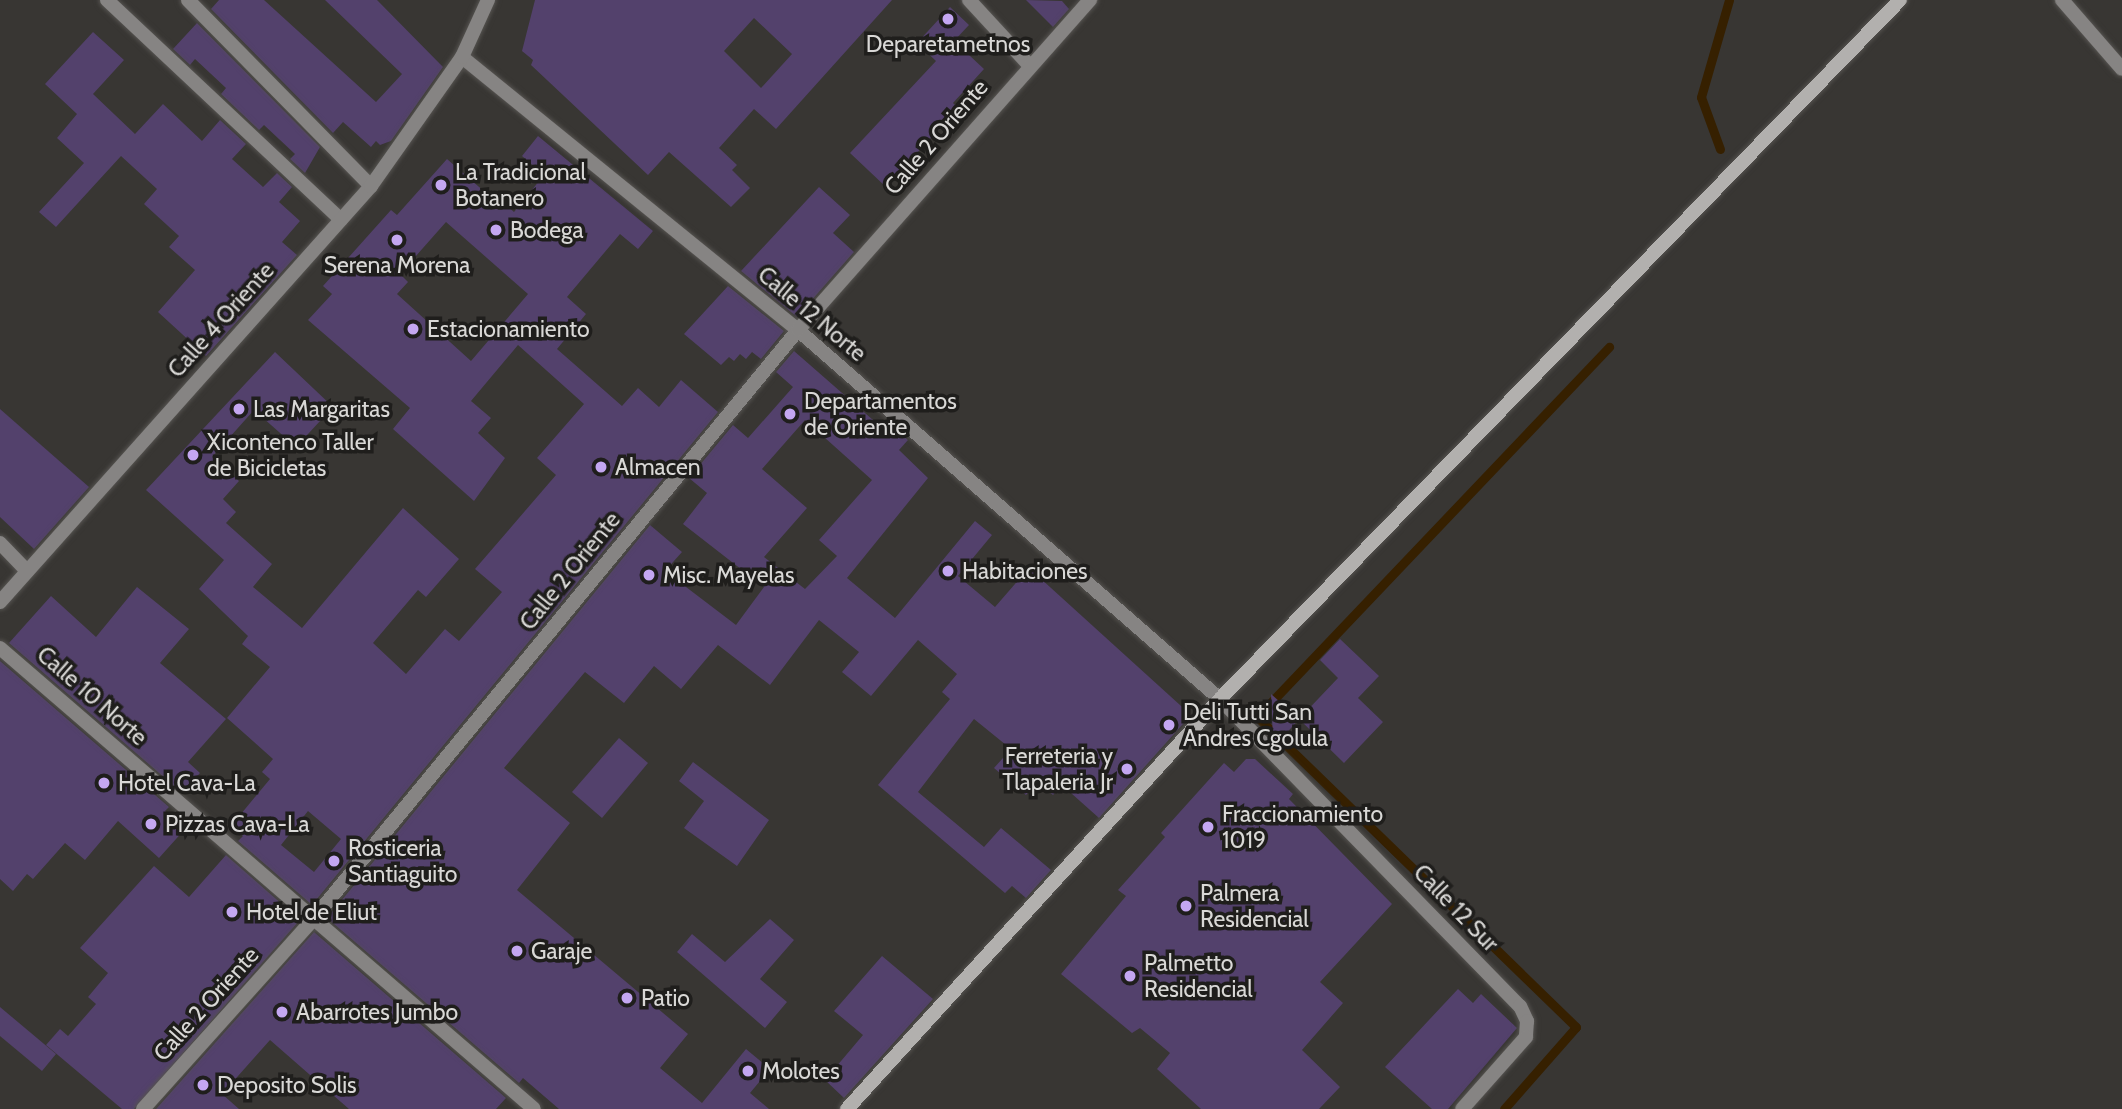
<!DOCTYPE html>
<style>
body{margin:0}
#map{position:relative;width:2122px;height:1109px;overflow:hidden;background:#383633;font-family:Cabin,sans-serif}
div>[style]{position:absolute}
.stream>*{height:9px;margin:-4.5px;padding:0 4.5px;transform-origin:4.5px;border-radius:4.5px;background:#362000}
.building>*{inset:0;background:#53416c}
.roads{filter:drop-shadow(0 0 2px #555350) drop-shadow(0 0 2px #555350)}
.street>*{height:14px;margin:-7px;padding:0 7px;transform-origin:7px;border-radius:7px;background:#868483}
.secondary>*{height:14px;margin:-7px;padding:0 7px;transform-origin:7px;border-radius:7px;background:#b2b0ae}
.dots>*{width:19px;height:19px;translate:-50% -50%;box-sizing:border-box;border:4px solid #1f1e1c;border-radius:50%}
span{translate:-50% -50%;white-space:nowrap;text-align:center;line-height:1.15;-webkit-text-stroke:7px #1f1e1c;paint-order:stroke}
.poi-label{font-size:23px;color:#d9d8d6}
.left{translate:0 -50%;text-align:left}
.right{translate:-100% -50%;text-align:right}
.street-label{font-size:23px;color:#d9d8d6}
</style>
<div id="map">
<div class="stream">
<i style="left:1720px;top:149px;width:55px;rotate:-110.1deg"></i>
<i style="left:1701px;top:97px;width:101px;rotate:-73.9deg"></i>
<i style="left:1504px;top:1109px;width:109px;rotate:-48.7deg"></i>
<i style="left:1576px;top:1027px;width:445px;rotate:-135.8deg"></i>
<i style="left:1257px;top:717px;width:511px;rotate:-46.43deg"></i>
</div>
<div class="building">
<i style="clip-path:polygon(219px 0,264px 0,376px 102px,402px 74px,325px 0,377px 0,443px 67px,391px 141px,380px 145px,376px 141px,371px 147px,343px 122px,333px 133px,211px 9px)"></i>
<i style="clip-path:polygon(evenodd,535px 0,892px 0,776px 129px,754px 109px,719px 148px,737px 165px,732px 170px,750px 188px,731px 207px,669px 152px,648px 175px,531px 65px,533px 60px,522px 51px,535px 0,754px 18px,792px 54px,761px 88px,724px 51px,754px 18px)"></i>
<i style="clip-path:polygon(1026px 0,1062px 1px,1069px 9px,1053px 27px)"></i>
<i style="clip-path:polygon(950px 7px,969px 25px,954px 41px,984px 69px,953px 103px,958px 108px,886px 187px,850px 153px,936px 61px,917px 43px)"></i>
<i style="clip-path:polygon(197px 23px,320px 147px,305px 173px,290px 159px,295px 154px,264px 125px,259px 130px,221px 94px,226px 88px,195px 59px,190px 65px,173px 49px)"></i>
<i style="clip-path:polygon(93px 32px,124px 60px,93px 94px,135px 134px,163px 104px,202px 141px,220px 120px,246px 144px,232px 159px,263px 187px,277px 173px,292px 187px,279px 202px,300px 221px,282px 242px,297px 255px,206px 356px,158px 312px,195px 270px,169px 247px,179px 236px,144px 204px,157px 189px,121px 156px,56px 227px,39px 212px,84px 163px,57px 138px,77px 114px,45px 84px)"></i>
<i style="clip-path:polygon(evenodd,538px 136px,653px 231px,638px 249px,620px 234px,567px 297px,586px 314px,557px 349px,622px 406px,638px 388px,659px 407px,681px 380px,718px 412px,312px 905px,238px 841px,243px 836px,231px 826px,270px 779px,262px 772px,273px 759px,227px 718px,270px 667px,242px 644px,248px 636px,199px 589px,224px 560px,146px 490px,275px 352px,333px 407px,296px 447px,254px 410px,212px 457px,239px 481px,223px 499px,236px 512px,226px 523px,272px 564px,253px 587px,302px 628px,403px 508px,459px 559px,426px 597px,418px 590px,373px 643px,406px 674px,445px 629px,459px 641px,502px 592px,475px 569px,556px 475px,537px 458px,584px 404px,518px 345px,471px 401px,491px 418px,478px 433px,505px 458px,474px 501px,393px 429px,410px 408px,308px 320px,332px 294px,323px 286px,391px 210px,397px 215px,447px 159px,494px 200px,497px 197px,514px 212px,544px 175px,522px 156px,538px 136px,446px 222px,528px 294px,471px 361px,397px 294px,408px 282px,400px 274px,446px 222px,538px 136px,308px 811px,341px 839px,314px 872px,281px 845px,308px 811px)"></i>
<i style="clip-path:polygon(819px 187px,850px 215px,833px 233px,854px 252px,797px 317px,741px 271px)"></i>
<i style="clip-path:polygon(728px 286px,784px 331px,761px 359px,752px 352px,746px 359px,740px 354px,734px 361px,729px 357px,721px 365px,684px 334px)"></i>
<i style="clip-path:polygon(evenodd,794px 351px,881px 427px,886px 421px,908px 440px,899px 450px,928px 478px,847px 578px,895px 618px,975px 521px,992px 535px,958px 576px,995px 607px,1029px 568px,1191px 715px,1099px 818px,1062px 785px,1053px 795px,1038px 781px,1026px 795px,994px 768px,1011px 749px,974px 719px,918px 792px,984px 847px,1001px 828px,1051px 870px,1026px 898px,1012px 886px,1005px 893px,878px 785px,950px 699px,942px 692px,957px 674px,918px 640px,871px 696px,842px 672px,859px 652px,819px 620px,770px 685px,718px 645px,681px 689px,654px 666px,624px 703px,585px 672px,504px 768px,570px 823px,517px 890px,688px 1034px,660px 1068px,702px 1103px,746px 1049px,770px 1069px,750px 1093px,769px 1109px,559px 1109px,523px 1078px,519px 1083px,327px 918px,650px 525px,682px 552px,665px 571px,736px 625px,764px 587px,683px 524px,707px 493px,689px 478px,733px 425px,748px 438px,793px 387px,776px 372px,794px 351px,805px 420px,872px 480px,819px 540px,837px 556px,805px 589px,764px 557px,807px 508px,762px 469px,805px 420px)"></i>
<i style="clip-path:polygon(0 409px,89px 487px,34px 549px,0 517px)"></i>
<i style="clip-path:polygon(137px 587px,189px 629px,160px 663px,226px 719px,188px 762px,200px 773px,182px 793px,9px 643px,51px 596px,96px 637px)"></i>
<i style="clip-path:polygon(1340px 639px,1379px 676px,1358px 698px,1383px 722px,1344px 763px,1299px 719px,1338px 678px,1320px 660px)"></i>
<i style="clip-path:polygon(0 661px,169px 807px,165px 811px,185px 829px,159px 858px,118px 821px,85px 860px,65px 843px,33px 879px,27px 874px,13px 891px,0 879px)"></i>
<i style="clip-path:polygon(1271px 694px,1299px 719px,1277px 744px,1273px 739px)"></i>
<i style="clip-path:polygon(619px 738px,648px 763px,602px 818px,572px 792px)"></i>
<i style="clip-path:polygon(1246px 759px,1255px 759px,1293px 794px,1289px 799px,1392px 904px,1320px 982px,1343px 1003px,1302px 1050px,1340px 1087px,1319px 1109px,1201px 1109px,1157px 1069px,1170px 1053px,1140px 1028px,1132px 1033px,1061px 974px,1126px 896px,1118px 890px,1165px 837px,1161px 833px,1224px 763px,1234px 772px)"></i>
<i style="clip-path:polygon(693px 762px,769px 820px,737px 866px,684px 828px,704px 801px,679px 781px)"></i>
<i style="clip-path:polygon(226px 855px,300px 920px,134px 1109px,122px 1109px,46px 1045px,60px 1029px,68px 1036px,96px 1004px,88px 997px,108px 973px,80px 948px,154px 866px,189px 897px)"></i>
<i style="clip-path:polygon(770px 919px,794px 940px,760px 979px,787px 1002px,765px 1028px,677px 952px,692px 934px,725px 962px)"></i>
<i style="clip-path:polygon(314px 932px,506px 1098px,496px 1109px,349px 1109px,270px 1040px,222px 1094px,239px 1109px,156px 1109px)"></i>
<i style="clip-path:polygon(882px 956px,933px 999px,844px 1098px,825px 1080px,863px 1035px,834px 1011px)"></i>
<i style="clip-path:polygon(1458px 989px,1473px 1003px,1481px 994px,1517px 1028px,1448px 1109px,1432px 1109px,1385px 1067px)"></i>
<i style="clip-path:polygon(0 1007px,56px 1054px,42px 1071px,0 1036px)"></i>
</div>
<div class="roads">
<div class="street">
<i style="left:107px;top:0;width:321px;rotate:43.2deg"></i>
<i style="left:188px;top:0;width:261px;rotate:45.5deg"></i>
<i style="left:969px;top:0;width:88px;rotate:47.3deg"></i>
<i style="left:2062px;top:0;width:91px;rotate:49deg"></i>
<i style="left:462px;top:57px;width:433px;rotate:39.1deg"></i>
<i style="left:798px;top:330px;width:561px;rotate:41.17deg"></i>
<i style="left:1220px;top:699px;width:429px;rotate:45.7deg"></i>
<i style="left:1520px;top:1006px;width:17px;rotate:65deg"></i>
<i style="left:1527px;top:1021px;width:16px;rotate:94deg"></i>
<i style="left:1526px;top:1037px;width:96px;rotate:131.6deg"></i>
<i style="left:0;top:543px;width:39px;rotate:46deg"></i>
<i style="left:0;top:602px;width:557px;rotate:-48.27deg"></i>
<i style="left:371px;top:186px;width:158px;rotate:-54.8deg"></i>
<i style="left:462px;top:57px;width:63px;rotate:-65.5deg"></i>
<i style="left:0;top:648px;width:705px;rotate:40.8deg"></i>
<i style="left:143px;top:1109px;width:258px;rotate:-48.1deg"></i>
<i style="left:315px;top:917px;width:760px;rotate:-50.55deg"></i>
<i style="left:798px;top:330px;width:441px;rotate:-48.5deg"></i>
</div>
<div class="secondary">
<i style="left:847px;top:1109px;width:554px;rotate:-47.71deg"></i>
<i style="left:1220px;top:699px;width:975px;rotate:-45.79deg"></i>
</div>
</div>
<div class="dots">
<i style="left:948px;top:19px;background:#c4a7f1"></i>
<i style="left:441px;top:185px;background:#c4a7f1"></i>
<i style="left:496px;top:230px;background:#c4a7f1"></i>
<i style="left:397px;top:240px;background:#c4a7f1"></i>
<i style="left:413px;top:329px;background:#c4a7f1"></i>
<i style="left:239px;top:409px;background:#c4a7f1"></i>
<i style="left:790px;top:414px;background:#c4a7f1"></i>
<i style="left:193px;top:455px;background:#c4a7f1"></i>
<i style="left:601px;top:467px;background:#c4a7f1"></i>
<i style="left:948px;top:571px;background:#c4a7f1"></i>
<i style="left:649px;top:575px;background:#c4a7f1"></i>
<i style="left:1169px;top:725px;background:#c4a7f1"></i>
<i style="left:1127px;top:769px;background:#c4a7f1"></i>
<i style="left:104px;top:783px;background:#c4a7f1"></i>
<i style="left:151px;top:824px;background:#c4a7f1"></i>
<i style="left:1208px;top:827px;background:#c4a7f1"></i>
<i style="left:334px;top:861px;background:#c4a7f1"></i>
<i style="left:1186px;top:906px;background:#c4a7f1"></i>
<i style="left:232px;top:912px;background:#c4a7f1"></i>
<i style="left:517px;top:951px;background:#c4a7f1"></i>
<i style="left:1130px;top:976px;background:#c4a7f1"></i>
<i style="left:627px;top:998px;background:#c4a7f1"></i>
<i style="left:282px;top:1012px;background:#c4a7f1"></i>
<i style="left:748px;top:1071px;background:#c4a7f1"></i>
<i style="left:203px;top:1085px;background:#c4a7f1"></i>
</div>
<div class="poi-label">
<span style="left:948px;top:44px">Deparetametnos</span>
<span class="left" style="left:455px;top:185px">La Tradicional<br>Botanero</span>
<span class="left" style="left:510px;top:230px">Bodega</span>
<span style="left:397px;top:265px">Serena Morena</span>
<span class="left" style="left:427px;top:329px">Estacionamiento</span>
<span class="left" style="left:804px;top:414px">Departamentos<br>de Oriente</span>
<span class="left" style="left:253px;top:409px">Las Margaritas</span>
<span class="left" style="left:207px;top:455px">Xicontenco Taller<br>de Bicicletas</span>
<span class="left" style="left:615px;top:467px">Almacen</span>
<span class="left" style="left:962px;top:571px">Habitaciones</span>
<span class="left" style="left:663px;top:575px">Misc. Mayelas</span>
<span class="left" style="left:1183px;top:725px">Deli Tutti San<br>Andres Cgolula</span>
<span class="right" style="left:1113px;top:769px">Ferreteria y<br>Tlapaleria Jr</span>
<span class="left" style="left:118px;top:783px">Hotel Cava-La</span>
<span class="left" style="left:1222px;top:827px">Fraccionamiento<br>1019</span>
<span class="left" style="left:165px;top:824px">Pizzas Cava-La</span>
<span class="left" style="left:348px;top:861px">Rosticeria<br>Santiaguito</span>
<span class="left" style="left:1200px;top:906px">Palmera<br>Residencial</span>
<span class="left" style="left:246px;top:912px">Hotel de Eliut</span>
<span class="left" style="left:531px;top:951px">Garaje</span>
<span class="left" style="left:1144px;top:976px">Palmetto<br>Residencial</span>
<span class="left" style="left:641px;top:998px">Patio</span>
<span class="left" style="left:296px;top:1012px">Abarrotes Jumbo</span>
<span class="left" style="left:762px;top:1071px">Molotes</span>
<span class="left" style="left:217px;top:1085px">Deposito Solis</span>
</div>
<div class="street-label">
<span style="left:936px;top:137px;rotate:-49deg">Calle 2 Oriente</span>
<span style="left:812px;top:314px;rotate:40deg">Calle 12 Norte</span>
<span style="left:221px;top:320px;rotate:-48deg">Calle 4 Oriente</span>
<span style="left:570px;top:571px;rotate:-51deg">Calle 2 Oriente</span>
<span style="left:92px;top:696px;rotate:41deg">Calle 10 Norte</span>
<span style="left:1456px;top:908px;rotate:46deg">Calle 12 Sur</span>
<span style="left:206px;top:1004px;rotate:-48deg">Calle 2 Oriente</span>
</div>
</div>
